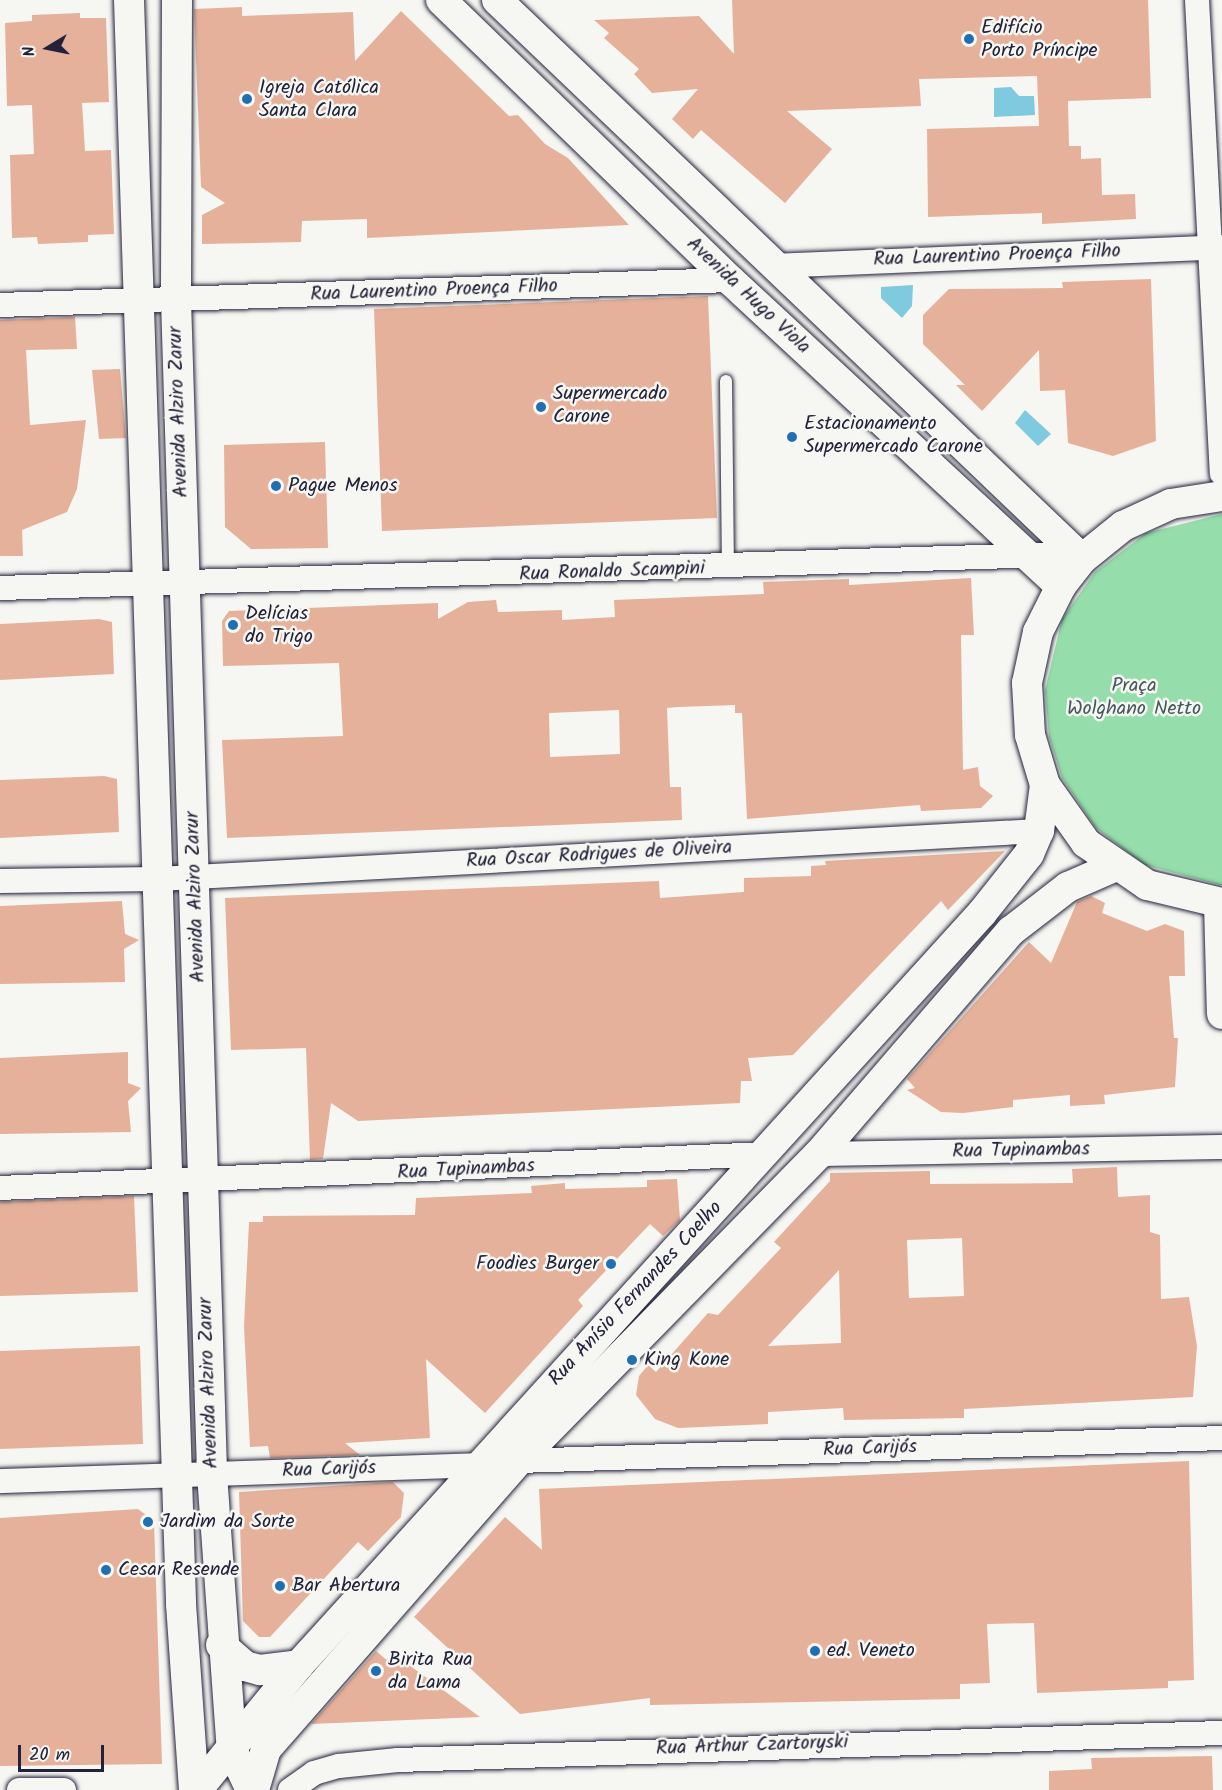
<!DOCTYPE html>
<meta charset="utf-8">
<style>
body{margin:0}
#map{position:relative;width:1222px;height:1790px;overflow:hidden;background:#f6f6f2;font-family:Kalam,sans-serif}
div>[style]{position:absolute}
.green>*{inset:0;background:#95ddab}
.water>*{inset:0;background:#7fcadf}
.building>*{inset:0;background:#e6b19a}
.roads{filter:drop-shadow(0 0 2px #22223b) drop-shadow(0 0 2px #22223b)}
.service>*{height:12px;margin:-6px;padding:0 6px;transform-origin:6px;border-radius:6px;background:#f6f6f2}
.minor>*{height:24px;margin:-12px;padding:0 12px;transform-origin:12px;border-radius:12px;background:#f6f6f2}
.tertiary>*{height:30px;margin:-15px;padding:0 15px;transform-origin:15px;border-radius:15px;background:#f6f6f2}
.dots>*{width:16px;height:16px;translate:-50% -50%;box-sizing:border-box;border:3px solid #f6f6f2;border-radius:50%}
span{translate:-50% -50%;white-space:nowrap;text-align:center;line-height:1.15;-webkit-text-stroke:5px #f6f6f2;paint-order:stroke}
.poi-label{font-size:20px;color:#22223b}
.left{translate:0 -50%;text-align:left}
.right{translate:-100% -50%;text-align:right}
.street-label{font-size:20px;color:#22223b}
.park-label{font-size:20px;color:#445a5d}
.north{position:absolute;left:18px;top:18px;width:60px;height:60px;-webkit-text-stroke:4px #f6f6f2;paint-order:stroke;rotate:260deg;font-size:16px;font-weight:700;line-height:24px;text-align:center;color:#22223b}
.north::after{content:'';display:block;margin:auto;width:21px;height:27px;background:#22223b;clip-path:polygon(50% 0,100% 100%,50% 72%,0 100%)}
.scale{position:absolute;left:18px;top:1745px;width:86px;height:27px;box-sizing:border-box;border:3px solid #22223b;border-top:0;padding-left:8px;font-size:18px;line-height:21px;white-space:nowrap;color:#22223b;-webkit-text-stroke:4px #f6f6f2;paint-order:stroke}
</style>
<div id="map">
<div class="green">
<i style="clip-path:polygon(1222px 514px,1222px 885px,1220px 885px,1145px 865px,1096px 828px,1062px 778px,1049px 737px,1045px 690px,1062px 619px,1095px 572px,1146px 533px)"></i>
</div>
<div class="water">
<i style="clip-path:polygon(1011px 87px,1019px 96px,1034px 96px,1035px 115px,994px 117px,994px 88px)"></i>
<i style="clip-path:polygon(913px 285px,912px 306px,902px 318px,881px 298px,881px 287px)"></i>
<i style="clip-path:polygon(1025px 410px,1051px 434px,1038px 446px,1015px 423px)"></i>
</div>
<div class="building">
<i style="clip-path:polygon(732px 0,1148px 0,1151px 98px,1068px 101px,1069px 146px,1081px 146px,1081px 159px,1101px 158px,1102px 195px,1135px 194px,1136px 219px,1042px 224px,1042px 213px,928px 217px,927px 129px,1039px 126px,1037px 76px,919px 79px,921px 106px,787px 111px,832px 149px,785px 203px,701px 130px,693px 139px,672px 119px,698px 89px,652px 93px,634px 74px,639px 69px,604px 38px,609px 33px,594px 20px,699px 16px,734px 54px)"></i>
<i style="clip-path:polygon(242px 7px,242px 16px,353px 12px,355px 61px,401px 11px,509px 116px,518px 115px,545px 144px,568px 158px,629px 225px,367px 238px,367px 219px,302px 221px,301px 242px,202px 244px,202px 215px,225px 203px,201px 187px,194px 9px)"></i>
<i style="clip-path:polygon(80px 13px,80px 18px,106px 18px,109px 102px,82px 103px,85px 151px,111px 150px,114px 234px,88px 235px,88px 242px,38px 244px,37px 237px,12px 238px,10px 155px,34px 154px,32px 105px,7px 106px,5px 23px,32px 21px,32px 15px)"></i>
<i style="clip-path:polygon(1151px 279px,1156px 441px,1113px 456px,1068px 443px,1065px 390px,1040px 391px,1039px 350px,982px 411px,956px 385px,965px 385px,923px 344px,923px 315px,949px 289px,1063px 288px,1062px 282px)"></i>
<i style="clip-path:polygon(708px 296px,717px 518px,382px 531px,374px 309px)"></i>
<i style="clip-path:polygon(75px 317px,77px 349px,26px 350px,30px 425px,86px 420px,77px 489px,67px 512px,22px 530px,23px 556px,0 556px,0 320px)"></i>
<i style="clip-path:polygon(120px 369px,126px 438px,99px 439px,92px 370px)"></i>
<i style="clip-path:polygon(325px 442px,328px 548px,251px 549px,225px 527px,224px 445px)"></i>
<i style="clip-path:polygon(evenodd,971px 578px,974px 635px,961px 635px,963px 770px,978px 767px,980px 786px,993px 796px,981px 808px,921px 811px,920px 805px,747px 819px,742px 713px,735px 713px,735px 705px,678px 707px,667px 708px,670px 787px,681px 787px,682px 820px,227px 838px,222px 740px,343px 736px,339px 663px,223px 666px,222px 621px,229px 611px,438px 603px,438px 619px,468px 602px,496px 600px,498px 612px,562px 610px,562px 620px,615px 617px,614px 600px,764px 594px,763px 582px,849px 579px,849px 585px,971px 578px,619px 710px,620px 754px,550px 757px,549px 713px,619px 710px)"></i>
<i style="clip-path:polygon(99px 619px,112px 622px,114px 674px,0 680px,0 624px)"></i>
<i style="clip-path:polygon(104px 776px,117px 779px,119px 832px,0 838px,0 780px)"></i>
<i style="clip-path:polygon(1005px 851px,948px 910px,941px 901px,793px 1055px,748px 1058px,752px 1081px,741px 1081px,740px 1103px,358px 1121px,331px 1103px,323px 1159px,310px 1160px,306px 1048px,231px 1050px,225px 898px,659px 881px,660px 898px,744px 892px,744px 878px,811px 876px,811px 866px,826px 865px,825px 861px)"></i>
<i style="clip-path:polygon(1091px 896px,1105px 903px,1102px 913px,1147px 931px,1165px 924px,1184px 931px,1185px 976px,1169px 976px,1174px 1038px,1178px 1038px,1175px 1087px,1104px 1095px,1105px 1104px,1070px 1106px,1070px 1095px,1013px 1100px,1013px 1107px,963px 1113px,941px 1112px,907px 1090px,915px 1088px,907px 1079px,1029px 942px,1051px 963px,1077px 902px)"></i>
<i style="clip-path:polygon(122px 901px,125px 934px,139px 940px,124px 949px,125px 982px,0 984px,0 906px)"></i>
<i style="clip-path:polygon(128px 1052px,128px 1083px,141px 1088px,128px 1101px,131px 1132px,0 1134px,0 1058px)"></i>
<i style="clip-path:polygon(evenodd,1117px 1167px,1118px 1197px,1150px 1195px,1150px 1232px,1160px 1235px,1161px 1299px,1189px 1297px,1197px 1346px,1193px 1397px,964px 1409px,964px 1418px,844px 1420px,843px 1408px,768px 1412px,768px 1424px,678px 1428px,655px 1419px,636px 1395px,639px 1376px,648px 1365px,656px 1372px,708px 1313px,718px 1315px,781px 1248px,774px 1242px,830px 1181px,830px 1173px,930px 1171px,930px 1184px,1073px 1183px,1072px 1169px,1117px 1167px,962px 1238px,964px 1296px,909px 1298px,907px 1240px,962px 1238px,1117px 1167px,839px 1270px,841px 1343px,768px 1346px,839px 1270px)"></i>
<i style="clip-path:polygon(677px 1179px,680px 1220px,663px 1236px,650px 1224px,578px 1300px,583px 1306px,485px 1413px,426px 1359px,430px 1438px,345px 1443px,360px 1455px,270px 1458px,268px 1446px,250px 1447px,244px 1326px,249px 1222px,263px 1222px,263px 1216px,415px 1215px,416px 1198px,532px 1193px,531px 1186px,565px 1183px,565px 1189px,647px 1187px,647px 1180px)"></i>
<i style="clip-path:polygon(134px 1196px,138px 1292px,0 1296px,0 1202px)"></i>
<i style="clip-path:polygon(140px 1346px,143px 1444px,0 1449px,0 1351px)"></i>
<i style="clip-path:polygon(1189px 1461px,1194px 1680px,1168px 1681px,1168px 1688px,1037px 1693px,1034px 1623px,987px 1624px,990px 1683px,960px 1684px,960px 1699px,650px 1705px,650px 1698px,520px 1714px,414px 1617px,505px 1517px,542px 1550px,539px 1489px)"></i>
<i style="clip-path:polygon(393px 1482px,404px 1493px,401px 1517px,368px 1551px,358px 1542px,270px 1637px,259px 1637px,243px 1621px,239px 1492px)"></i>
<i style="clip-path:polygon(138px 1509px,154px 1521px,162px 1764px,0 1766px,0 1518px)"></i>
<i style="clip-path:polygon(376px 1651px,389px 1662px,394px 1654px,480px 1717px,311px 1724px)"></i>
<i style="clip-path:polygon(1212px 1756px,1213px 1790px,1049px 1790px,1049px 1771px,1092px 1769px,1091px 1758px)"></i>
</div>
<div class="roads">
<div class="service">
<i style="left:726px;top:381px;width:186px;rotate:89.4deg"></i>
</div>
<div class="minor">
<i style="left:1197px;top:0;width:474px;rotate:87deg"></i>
<i style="left:772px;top:266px;width:450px;rotate:-2.4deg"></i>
<i style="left:0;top:305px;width:730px;rotate:-1.96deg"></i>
<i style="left:0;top:588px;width:1078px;rotate:-1.81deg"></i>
<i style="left:0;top:881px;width:158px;rotate:-0.7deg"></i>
<i style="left:158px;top:879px;width:882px;rotate:-3.12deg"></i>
<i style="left:819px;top:1154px;width:403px;rotate:-1deg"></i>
<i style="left:0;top:1188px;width:766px;rotate:-2.54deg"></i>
<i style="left:518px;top:1461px;width:704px;rotate:-1.87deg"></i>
<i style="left:0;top:1481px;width:479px;rotate:-1.9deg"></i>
<i style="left:19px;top:1790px;width:45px"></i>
<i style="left:290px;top:1790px;width:29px;rotate:-35deg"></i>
<i style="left:314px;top:1773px;width:26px;rotate:-16deg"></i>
<i style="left:339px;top:1766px;width:59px;rotate:-5.8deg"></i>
<i style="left:398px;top:1760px;width:824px;rotate:-1.88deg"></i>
</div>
<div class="tertiary">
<i style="left:129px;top:0;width:1605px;rotate:88.14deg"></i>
<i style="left:181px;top:1604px;width:186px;rotate:86deg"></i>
<i style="left:177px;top:0;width:300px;rotate:90.2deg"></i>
<i style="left:176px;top:300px;width:1175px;rotate:88.24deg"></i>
<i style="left:212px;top:1474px;width:277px;rotate:85.9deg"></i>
<i style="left:232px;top:1750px;width:44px;rotate:64.6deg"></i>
<i style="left:441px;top:0;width:402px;rotate:44.1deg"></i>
<i style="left:730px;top:280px;width:451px;rotate:42.8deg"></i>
<i style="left:497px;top:0;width:809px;rotate:43.7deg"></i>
<i style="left:1222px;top:496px;width:52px;rotate:171.1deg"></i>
<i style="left:1171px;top:504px;width:53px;rotate:155.4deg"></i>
<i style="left:1123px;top:526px;width:53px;rotate:141.2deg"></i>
<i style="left:1082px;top:559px;width:34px;rotate:128deg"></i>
<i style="left:1061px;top:586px;width:51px;rotate:116.6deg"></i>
<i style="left:1038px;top:632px;width:52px;rotate:102.2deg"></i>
<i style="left:1027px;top:683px;width:52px;rotate:86.7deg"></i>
<i style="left:1030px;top:735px;width:52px;rotate:73.3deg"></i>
<i style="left:1045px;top:785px;width:71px;rotate:54.7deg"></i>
<i style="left:1086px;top:843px;width:74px;rotate:34.5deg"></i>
<i style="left:1147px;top:885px;width:77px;rotate:13.5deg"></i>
<i style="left:1219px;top:903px;width:111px;rotate:88.5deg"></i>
<i style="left:221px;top:1645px;width:32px;rotate:41deg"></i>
<i style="left:245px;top:1666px;width:16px;rotate:15deg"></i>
<i style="left:260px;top:1670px;width:39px;rotate:-7deg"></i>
<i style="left:197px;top:1790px;width:161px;rotate:-50.8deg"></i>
<i style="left:299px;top:1665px;width:1016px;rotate:-47.75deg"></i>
<i style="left:982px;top:913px;width:75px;rotate:-51.5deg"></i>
<i style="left:1029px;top:854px;width:25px;rotate:-67deg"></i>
<i style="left:1039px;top:831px;width:46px;rotate:-82.6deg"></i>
<i style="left:254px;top:1790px;width:43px;rotate:-73.7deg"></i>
<i style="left:266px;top:1749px;width:383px;rotate:-48.8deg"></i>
<i style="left:518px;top:1461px;width:430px;rotate:-45.6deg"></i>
<i style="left:819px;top:1154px;width:294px;rotate:-49.3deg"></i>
<i style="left:1011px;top:931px;width:72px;rotate:-37.7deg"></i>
<i style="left:1068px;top:887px;width:50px;rotate:-23.5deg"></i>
</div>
</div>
<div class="dots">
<i style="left:969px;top:39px;background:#1f6fb2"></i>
<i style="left:247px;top:99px;background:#1f6fb2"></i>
<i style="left:541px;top:407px;background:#1f6fb2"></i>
<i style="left:792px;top:437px;background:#1f6fb2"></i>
<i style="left:276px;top:486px;background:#1f6fb2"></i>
<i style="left:233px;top:625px;background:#1f6fb2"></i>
<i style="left:611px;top:1264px;background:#1f6fb2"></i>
<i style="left:632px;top:1360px;background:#1f6fb2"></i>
<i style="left:148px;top:1522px;background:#1f6fb2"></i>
<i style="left:106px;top:1570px;background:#1f6fb2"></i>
<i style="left:280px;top:1586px;background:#1f6fb2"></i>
<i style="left:815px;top:1651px;background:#1f6fb2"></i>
<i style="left:376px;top:1671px;background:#1f6fb2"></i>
</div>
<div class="poi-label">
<span class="left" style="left:981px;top:40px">Edifício<br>Porto Príncipe</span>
<span class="left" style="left:259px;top:100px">Igreja Católica<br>Santa Clara</span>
<span class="left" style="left:553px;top:406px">Supermercado<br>Carone</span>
<span class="left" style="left:804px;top:436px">Estacionamento<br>Supermercado Carone</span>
<span class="left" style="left:288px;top:486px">Pague Menos</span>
<span class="left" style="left:245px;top:626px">Delícias<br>do Trigo</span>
<span class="right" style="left:599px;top:1264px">Foodies Burger</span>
<span class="left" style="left:644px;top:1360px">King Kone</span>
<span class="left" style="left:160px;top:1522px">Jardim da Sorte</span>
<span class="left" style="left:118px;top:1570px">Cesar Resende</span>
<span class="left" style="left:292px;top:1586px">Bar Abertura</span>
<span class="left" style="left:827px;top:1651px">ed. Veneto</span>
<span class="left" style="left:388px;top:1672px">Birita Rua<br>da Lama</span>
</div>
<div class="street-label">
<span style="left:997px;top:256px;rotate:-2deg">Rua Laurentino Proença Filho</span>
<span style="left:434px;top:291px;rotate:-2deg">Rua Laurentino Proença Filho</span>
<span style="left:748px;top:296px;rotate:43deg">Avenida Hugo Viola</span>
<span style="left:179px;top:412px;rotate:-92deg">Avenida Alziro Zarur</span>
<span style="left:612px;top:572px;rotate:-2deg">Rua Ronaldo Scampini</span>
<span style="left:599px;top:855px;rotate:-3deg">Rua Oscar Rodrigues de Oliveira</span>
<span style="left:196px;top:897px;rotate:-92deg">Avenida Alziro Zarur</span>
<span style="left:1021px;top:1151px;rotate:-1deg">Rua Tupinambas</span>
<span style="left:466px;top:1170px;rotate:-3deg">Rua Tupinambas</span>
<span style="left:636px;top:1294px;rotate:-47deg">Rua Anísio Fernandes Coelho</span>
<span style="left:209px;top:1383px;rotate:-92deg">Avenida Alziro Zarur</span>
<span style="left:870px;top:1449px;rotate:-2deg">Rua Carijós</span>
<span style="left:329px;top:1470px;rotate:-2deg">Rua Carijós</span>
<span style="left:752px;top:1746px;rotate:-2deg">Rua Arthur Czartoryski</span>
</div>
<div class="park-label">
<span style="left:1134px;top:698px">Praça<br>Wolghano Netto</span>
</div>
<div class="north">N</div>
<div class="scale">20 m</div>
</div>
